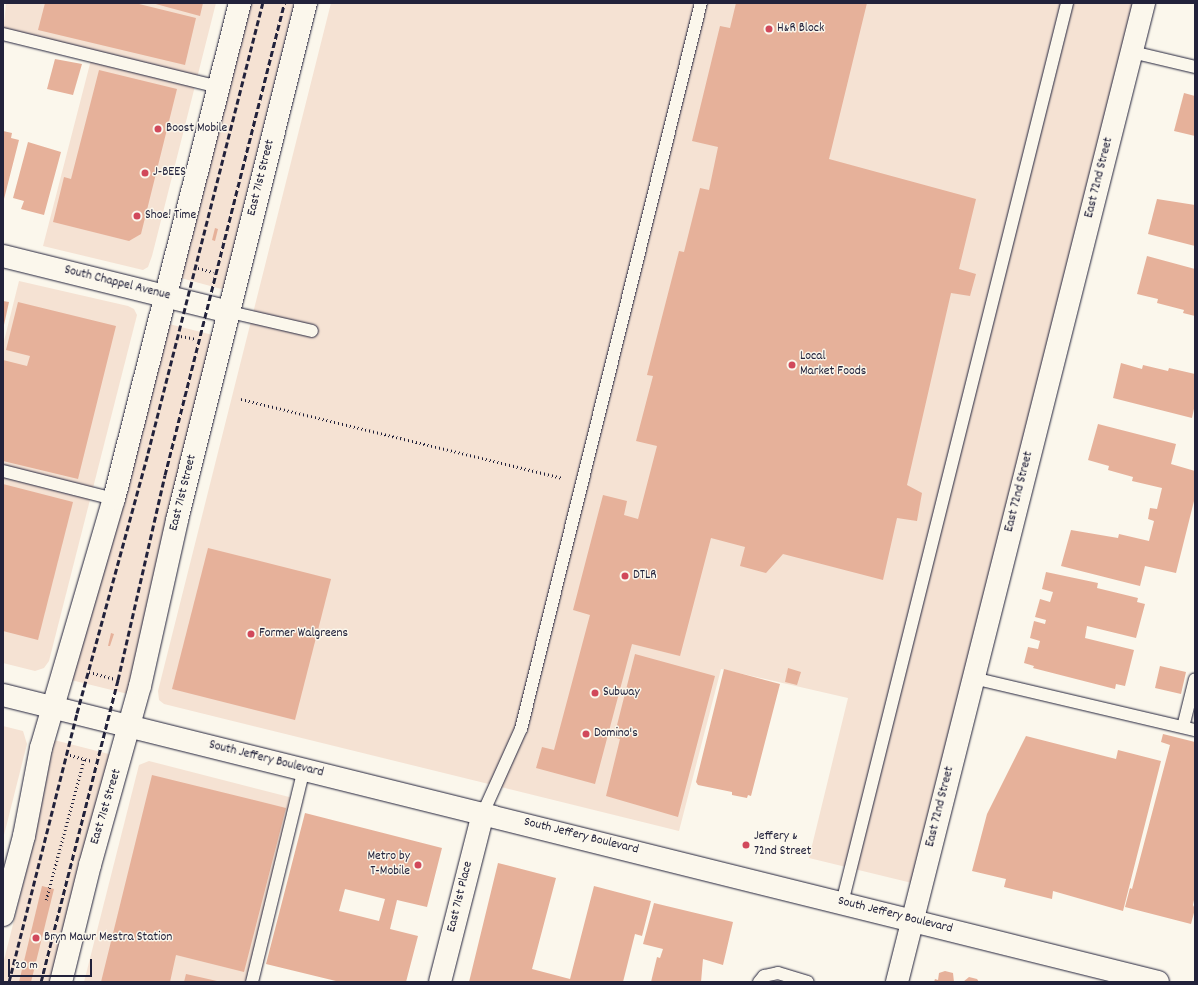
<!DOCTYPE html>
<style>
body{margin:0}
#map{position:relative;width:1198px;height:985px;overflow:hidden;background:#fbf7ec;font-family:Dekko,sans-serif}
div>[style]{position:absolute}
.built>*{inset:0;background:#f5e2d3}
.building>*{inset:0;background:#e6b19a}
.path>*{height:2.5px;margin-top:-1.25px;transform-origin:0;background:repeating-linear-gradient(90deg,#22223b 0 1px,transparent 0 4px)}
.roads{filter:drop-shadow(0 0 1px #22223b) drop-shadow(0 0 1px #22223b)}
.lane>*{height:12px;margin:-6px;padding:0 6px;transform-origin:6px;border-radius:6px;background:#fbf7ec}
.street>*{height:22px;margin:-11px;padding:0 11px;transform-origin:11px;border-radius:11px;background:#fbf7ec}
.secondary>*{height:22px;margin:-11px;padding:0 11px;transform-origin:11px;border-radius:11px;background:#fbf7ec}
.rail>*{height:3px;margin-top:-1.5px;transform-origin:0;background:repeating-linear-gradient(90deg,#22223b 0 6px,transparent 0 9px)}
.dots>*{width:11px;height:11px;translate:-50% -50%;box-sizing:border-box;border:2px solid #fbf7ec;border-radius:50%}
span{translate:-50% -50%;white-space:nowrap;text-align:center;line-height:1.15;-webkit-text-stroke:3px #fbf7ec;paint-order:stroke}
.poi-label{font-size:13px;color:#22223b}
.left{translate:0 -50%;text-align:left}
.right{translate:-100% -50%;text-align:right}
.street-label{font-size:13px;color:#22223b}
.frame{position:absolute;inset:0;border:4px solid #22223b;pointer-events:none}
.scale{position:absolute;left:8px;top:959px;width:84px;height:18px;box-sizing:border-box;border:2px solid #22223b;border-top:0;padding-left:5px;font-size:12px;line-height:14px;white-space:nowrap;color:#22223b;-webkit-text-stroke:3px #fbf7ec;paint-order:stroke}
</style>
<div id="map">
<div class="built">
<i style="clip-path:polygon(6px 3px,216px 3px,152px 256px,148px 267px,143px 270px,43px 246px,92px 56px,3px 35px)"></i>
<i style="clip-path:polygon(250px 3px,294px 3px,240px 219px,225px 290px,181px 278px)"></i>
<i style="clip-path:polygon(331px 3px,1135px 3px,912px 883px,809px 858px,848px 698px,721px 669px,679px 831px,164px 704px,159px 700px,158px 691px)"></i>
<i style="clip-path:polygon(19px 281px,128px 306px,134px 309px,137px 315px,49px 661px,44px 668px,35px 671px,3px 663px,3px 345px)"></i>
<i style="clip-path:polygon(169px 324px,213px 335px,128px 694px,71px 680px)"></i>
<i style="clip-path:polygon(3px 726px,23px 731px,27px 744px,3px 839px)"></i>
<i style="clip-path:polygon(54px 740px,113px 755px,76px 879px,50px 982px,3px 982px,3px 964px,35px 837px)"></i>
<i style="clip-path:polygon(149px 761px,297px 799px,248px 982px,84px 982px,139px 765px)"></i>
</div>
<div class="building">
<i style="clip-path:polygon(45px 3px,135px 3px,196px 18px,185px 65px,38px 30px)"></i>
<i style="clip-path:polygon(152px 3px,203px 3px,200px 16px)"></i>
<i style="clip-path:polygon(736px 3px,867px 3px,829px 159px,976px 199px,959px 269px,976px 274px,970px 296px,951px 293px,907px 485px,922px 493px,917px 521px,897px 518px,883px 580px,783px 554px,766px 573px,740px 566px,745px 547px,711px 538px,680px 656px,632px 644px,595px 784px,536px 768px,542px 747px,554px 750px,590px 615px,573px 610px,603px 495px,627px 501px,624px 515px,638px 519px,657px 446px,636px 441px,653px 376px,647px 375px,679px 251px,684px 252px,700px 188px,709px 190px,718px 147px,692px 141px,720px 26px,730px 28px)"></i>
<i style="clip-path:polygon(55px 59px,82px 64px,73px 95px,47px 89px)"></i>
<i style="clip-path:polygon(99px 70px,177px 89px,141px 234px,129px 241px,53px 222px,64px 177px,71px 179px)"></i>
<i style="clip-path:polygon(1184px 93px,1195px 96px,1195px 136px,1174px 131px)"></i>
<i style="clip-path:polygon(3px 131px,12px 133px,11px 138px,19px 140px,4px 199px)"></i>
<i style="clip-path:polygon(28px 142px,61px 152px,44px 215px,21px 209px,24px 201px,13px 198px)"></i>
<i style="clip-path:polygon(1157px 199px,1195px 205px,1195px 246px,1148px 234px)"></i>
<i style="clip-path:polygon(215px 228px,218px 229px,215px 241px,212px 240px)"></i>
<i style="clip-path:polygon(1147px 256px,1195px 269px,1195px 316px,1183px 313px,1184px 310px,1157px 303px,1158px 299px,1137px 294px)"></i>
<i style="clip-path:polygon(3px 301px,9px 302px,4px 325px,3px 325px)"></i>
<i style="clip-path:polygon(18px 302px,116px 326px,78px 479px,3px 461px,3px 360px,27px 366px,30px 356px,6px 350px)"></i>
<i style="clip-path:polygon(1121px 363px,1142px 369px,1143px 365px,1168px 371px,1169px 368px,1195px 374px,1195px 404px,1192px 418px,1113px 398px)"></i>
<i style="clip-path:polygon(1098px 424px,1176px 444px,1171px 464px,1195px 471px,1195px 497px,1176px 573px,1145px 566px,1140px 586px,1061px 566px,1071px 530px,1118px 538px,1119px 534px,1149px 541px,1154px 521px,1148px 519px,1150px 508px,1157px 509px,1162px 488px,1132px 481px,1133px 477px,1108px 470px,1109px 466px,1088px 460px)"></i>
<i style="clip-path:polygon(3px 484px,73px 502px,38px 640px,3px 631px)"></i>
<i style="clip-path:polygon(208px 548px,331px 579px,295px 720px,172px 689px)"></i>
<i style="clip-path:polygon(1046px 572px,1098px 583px,1097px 588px,1138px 598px,1137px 602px,1145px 604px,1136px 638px,1087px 626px,1085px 638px,1134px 650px,1125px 686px,1116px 684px,1115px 689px,1033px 668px,1034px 666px,1024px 663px,1028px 647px,1038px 649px,1040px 641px,1030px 638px,1034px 621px,1045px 624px,1046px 620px,1035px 617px,1040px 599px,1050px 602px,1053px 592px,1042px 589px)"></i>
<i style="clip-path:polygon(111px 633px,114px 634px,110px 646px,108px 646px)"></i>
<i style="clip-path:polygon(635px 654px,715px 676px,678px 817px,606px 796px,620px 739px,614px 737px)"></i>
<i style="clip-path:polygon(1160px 666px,1186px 672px,1181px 694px,1155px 688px)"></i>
<i style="clip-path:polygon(788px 668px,801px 672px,797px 685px,785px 682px)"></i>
<i style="clip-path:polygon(724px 669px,780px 684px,751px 796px,748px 795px,747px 798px,732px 795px,732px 792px,698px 785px,696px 782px)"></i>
<i style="clip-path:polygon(1163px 734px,1195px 742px,1195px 895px,1193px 905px,1195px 909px,1191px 924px,1125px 907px,1130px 888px,1132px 889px,1170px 745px,1161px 742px)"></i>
<i style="clip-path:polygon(1026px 736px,1116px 759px,1118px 750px,1161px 761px,1123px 911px,1053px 891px,1052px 899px,1004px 887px,1006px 879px,972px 871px,987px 814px)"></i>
<i style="clip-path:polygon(152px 775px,286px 808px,244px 972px,176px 955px,170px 982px,101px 982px)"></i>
<i style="clip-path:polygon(evenodd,305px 813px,442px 848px,427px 907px,397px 900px,390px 929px,418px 936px,406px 982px,340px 982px,266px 964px,305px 813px,345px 889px,385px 899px,379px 921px,339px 911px,345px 889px)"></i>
<i style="clip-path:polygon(498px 863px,556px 878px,532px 969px,570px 979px,594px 886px,651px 901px,642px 936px,635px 934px,623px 982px,469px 982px)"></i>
<i style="clip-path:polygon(42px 886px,54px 889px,31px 982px,19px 982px)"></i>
<i style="clip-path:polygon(654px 903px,733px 922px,723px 965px,703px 959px,701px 982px,651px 982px,657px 957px,660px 958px,663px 949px,643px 944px)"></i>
<i style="clip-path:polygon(945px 971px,953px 973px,954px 982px,934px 982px,935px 979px,938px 980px,939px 973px)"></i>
<i style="clip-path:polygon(186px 974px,217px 981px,217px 982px,184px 982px)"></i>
<i style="clip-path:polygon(969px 977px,977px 979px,979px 982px,963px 982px)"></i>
</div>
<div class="path">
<i style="left:198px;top:268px;width:16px;rotate:15deg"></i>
<i style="left:181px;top:336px;width:15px;rotate:11deg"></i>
<i style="left:241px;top:399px;width:331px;rotate:13.8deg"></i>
<i style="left:89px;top:672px;width:27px;rotate:15deg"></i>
<i style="left:66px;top:754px;width:27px;rotate:15deg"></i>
<i style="left:46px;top:900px;width:146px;rotate:-74.9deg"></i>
</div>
<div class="roads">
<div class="lane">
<i style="left:3px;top:34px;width:222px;rotate:13.8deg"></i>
<i style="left:1132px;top:52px;width:65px;rotate:13.4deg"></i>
<i style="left:230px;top:312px;width:84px;rotate:13deg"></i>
<i style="left:3px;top:471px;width:114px;rotate:14.2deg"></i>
<i style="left:973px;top:678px;width:228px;rotate:13.2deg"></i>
<i style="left:1183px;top:727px;width:49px;rotate:-76deg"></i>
<i style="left:483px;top:813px;width:92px;rotate:-65.7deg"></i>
<i style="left:521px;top:729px;width:748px;rotate:-76.08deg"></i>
<i style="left:842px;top:903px;width:928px;rotate:-75.96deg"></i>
<i style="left:252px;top:982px;width:219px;rotate:-76.3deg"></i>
<i style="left:759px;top:982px;width:8px;rotate:-50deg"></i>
<i style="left:764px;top:976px;width:14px;rotate:-12deg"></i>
<i style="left:778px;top:973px;width:31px;rotate:17deg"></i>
</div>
<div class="street">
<i style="left:3px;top:256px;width:234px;rotate:13.9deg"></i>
<i style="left:440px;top:982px;width:174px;rotate:-75.7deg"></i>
<i style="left:897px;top:982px;width:1010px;rotate:-75.84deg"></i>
</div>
<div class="secondary">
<i style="left:3px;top:695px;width:1190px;rotate:13.95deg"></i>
<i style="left:3px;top:915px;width:82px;rotate:-75.1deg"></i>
<i style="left:24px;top:836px;width:90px;rotate:-79.1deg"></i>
<i style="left:41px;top:748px;width:259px;rotate:-73.7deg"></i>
<i style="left:114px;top:499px;width:512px;rotate:-75.75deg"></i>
<i style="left:61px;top:982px;width:121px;rotate:-76.1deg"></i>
<i style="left:90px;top:865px;width:186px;rotate:-74.4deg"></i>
<i style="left:140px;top:686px;width:170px;rotate:-77.4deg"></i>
<i style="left:177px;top:520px;width:533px;rotate:-75.99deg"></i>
</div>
</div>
<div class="rail">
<i style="left:9px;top:982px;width:277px;rotate:-75.8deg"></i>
<i style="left:77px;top:713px;width:270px;rotate:-74.7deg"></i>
<i style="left:148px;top:453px;width:464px;rotate:-75.7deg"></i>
<i style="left:41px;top:982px;width:312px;rotate:-75.7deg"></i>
<i style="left:118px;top:680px;width:210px;rotate:-77.1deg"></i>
<i style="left:165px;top:475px;width:487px;rotate:-75.8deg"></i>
</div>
<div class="dots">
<i style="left:769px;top:29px;background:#d1495b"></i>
<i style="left:158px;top:129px;background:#d1495b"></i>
<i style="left:145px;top:173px;background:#d1495b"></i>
<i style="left:137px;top:216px;background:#d1495b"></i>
<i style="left:792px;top:365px;background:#d1495b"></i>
<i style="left:625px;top:576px;background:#d1495b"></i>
<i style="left:251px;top:634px;background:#d1495b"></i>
<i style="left:595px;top:693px;background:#d1495b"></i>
<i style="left:586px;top:734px;background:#d1495b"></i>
<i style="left:746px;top:845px;background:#d1495b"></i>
<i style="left:418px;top:865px;background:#d1495b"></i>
<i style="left:36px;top:938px;background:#d1495b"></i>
</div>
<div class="poi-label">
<span class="left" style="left:777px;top:29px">H&amp;R Block</span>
<span class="left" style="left:166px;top:129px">Boost Mobile</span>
<span class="left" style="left:153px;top:173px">J-BEES</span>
<span class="left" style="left:145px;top:216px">Shoe! Time</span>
<span class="left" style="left:800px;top:365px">Local<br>Market Foods</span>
<span class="left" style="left:633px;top:576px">DTLR</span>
<span class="left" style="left:259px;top:634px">Former Walgreens</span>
<span class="left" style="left:603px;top:693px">Subway</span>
<span class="left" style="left:594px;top:734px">Domino's</span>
<span class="left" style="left:754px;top:845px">Jeffery &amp;<br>72nd Street</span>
<span class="right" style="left:410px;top:865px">Metro by<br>T-Mobile</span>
<span class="left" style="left:44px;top:938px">Bryn Mawr Mestra Station</span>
</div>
<div class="street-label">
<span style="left:262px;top:178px;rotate:-76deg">East 71st Street</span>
<span style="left:1100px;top:178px;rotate:-76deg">East 72nd Street</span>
<span style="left:117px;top:284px;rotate:14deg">South Chappel Avenue</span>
<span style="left:1020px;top:492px;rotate:-76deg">East 72nd Street</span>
<span style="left:184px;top:493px;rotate:-76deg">East 71st Street</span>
<span style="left:266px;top:760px;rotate:14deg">South Jeffery Boulevard</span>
<span style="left:107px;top:807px;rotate:-73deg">East 71st Street</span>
<span style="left:941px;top:807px;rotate:-76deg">East 72nd Street</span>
<span style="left:581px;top:837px;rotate:14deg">South Jeffery Boulevard</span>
<span style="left:461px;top:897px;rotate:-76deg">East 71st Place</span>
<span style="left:895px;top:916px;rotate:14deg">South Jeffery Boulevard</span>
</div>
<div class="frame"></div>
<div class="scale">20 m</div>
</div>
